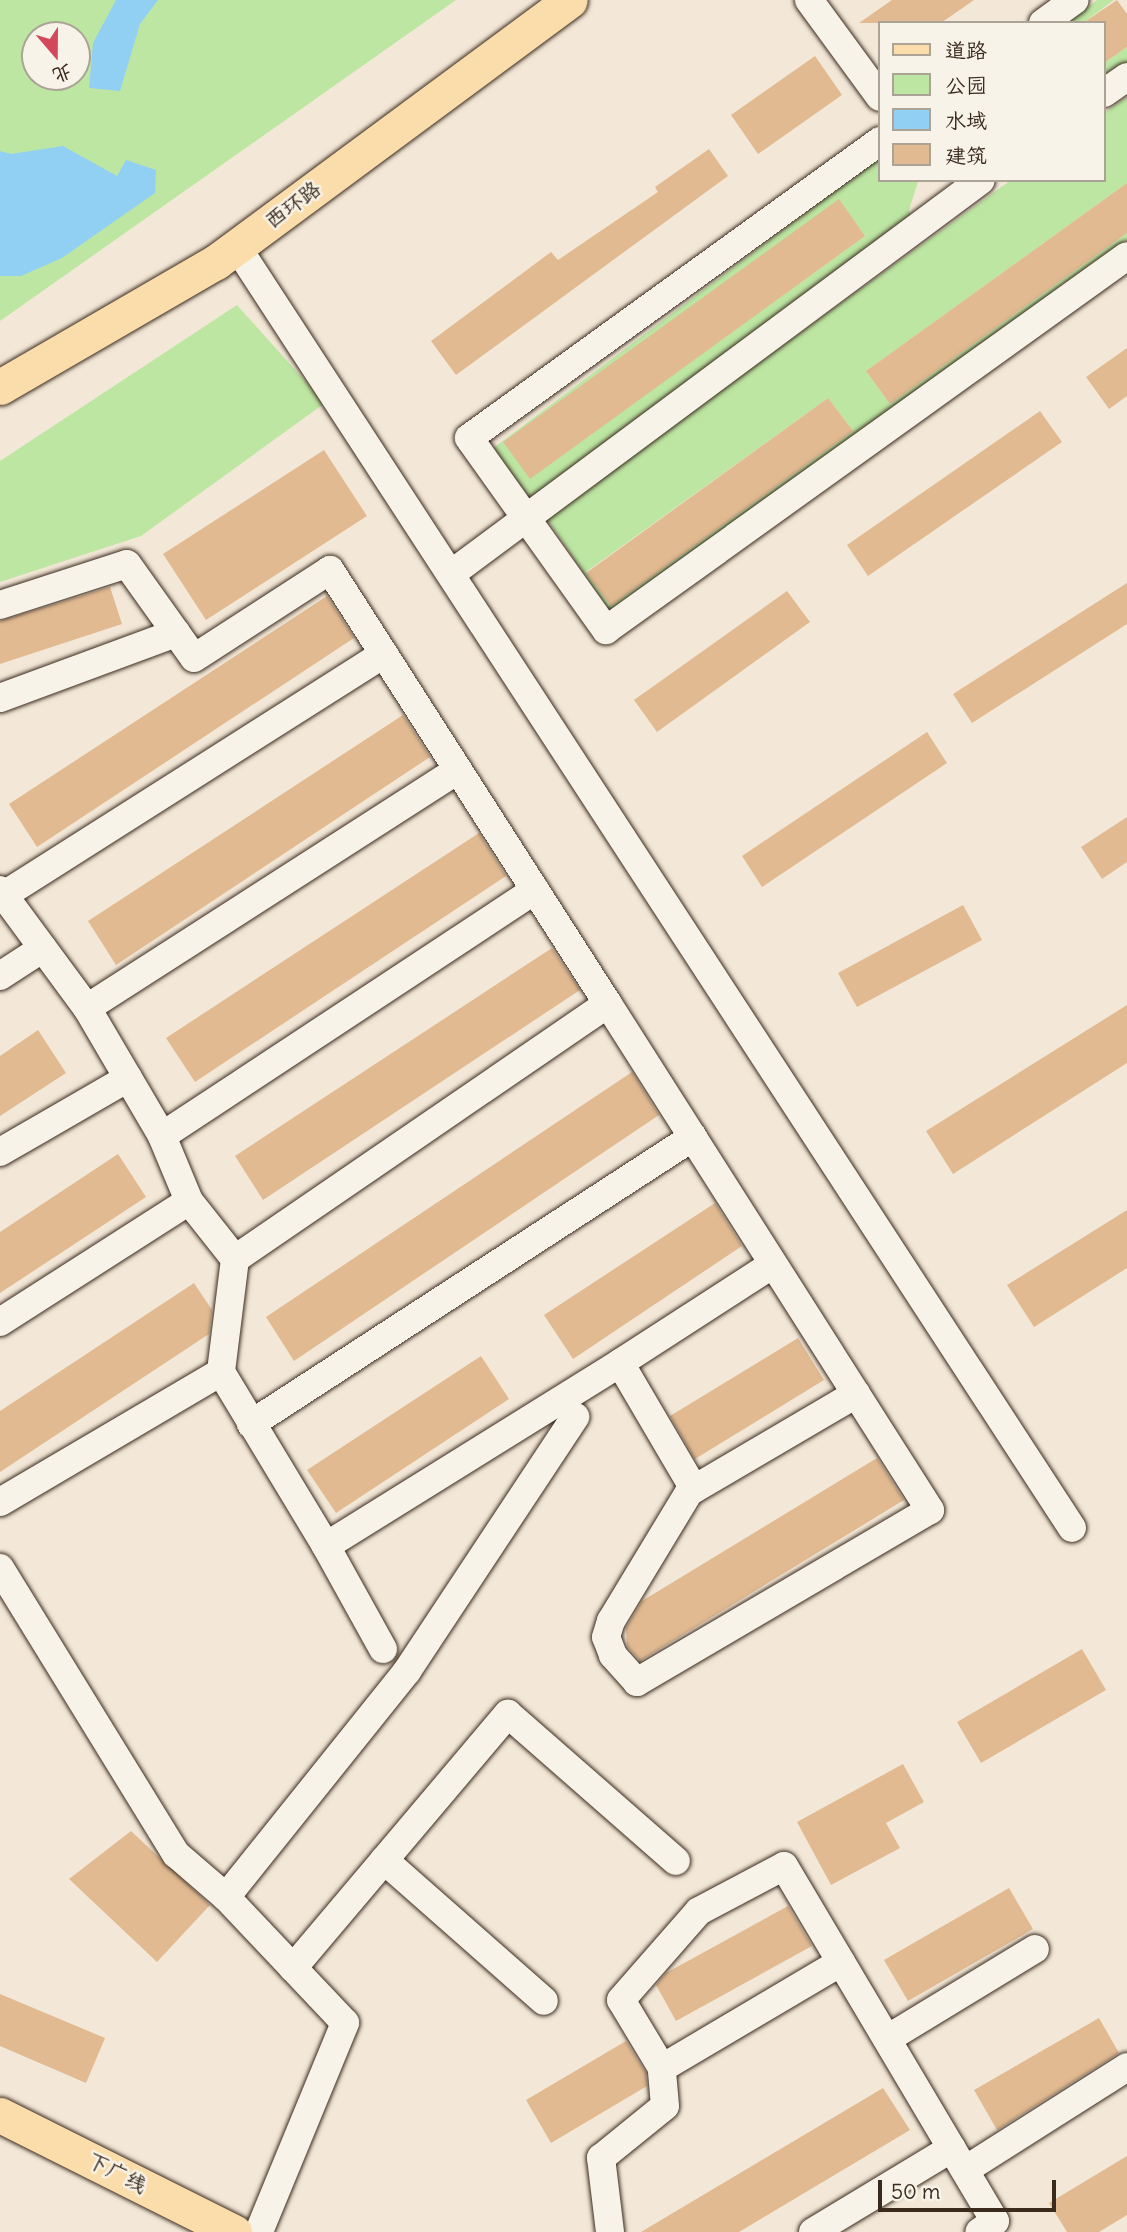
<!DOCTYPE html>
<meta charset="utf-8">
<style>
body{margin:0}
#map{position:relative;width:1127px;height:2232px;overflow:hidden;background:#f3e8d7;font-family:Delius,"LXGW WenKai TC",sans-serif}
div>[style]{position:absolute}
.green>*{inset:0;background:#bde6a3}
.water>*{inset:0;background:#92d0f3}
.building>*{inset:0;background:#e1ba92}
.roads{filter:drop-shadow(0 0 2px #3b2a1e) drop-shadow(0 0 2px #3b2a1e)}
.minor>*{height:28px;margin:-14px;padding:0 14px;transform-origin:14px;border-radius:14px;background:#f7f3e8}
.major>*{height:35px;margin:-17.5px;padding:0 17.5px;transform-origin:17.5px;border-radius:17.5px;background:#faddab}
span{translate:-50% -50%;white-space:nowrap;text-align:center;line-height:1.15;-webkit-text-stroke:5px #f7f3e8;paint-order:stroke}
.street-label{font-size:21px;color:#3b2a1e}
.legend{position:absolute;left:878px;top:21px;width:228px;height:161px;box-sizing:border-box;background:#f7f3e8;border:2px solid #aca397;margin:0;padding:9px 12px;list-style:none;font-size:21px;color:#3b2a1e}
.legend li{display:flex;align-items:center;gap:14px;height:35px}
.legend b{width:35px;border:2px solid #aca397}
.north{position:absolute;left:21px;top:21px;width:70px;height:70px;box-sizing:border-box;background:#f7f3e8;border:2px solid #aca397;border-radius:50%;rotate:160deg;font-size:19px;font-weight:700;line-height:28px;text-align:center;color:#3b2a1e}
.north::after{content:'';display:block;margin:auto;width:24px;height:32px;background:#d1495b;clip-path:polygon(50% 0,100% 100%,50% 72%,0 100%)}
.scale{position:absolute;left:878px;top:2180px;width:178px;height:32px;box-sizing:border-box;border:4px solid #3b2a1e;border-top:0;padding-left:9px;font-size:21px;line-height:24px;white-space:nowrap;color:#3b2a1e;-webkit-text-stroke:5px #f7f3e8;paint-order:stroke}
</style>
<div id="map">
<div class="green">
<i style="clip-path:polygon(evenodd,0 0,456px 0,0 321px,0 0,35px 35px,77px 35px,77px 77px,35px 77px,35px 35px)"></i>
<i style="clip-path:polygon(1097px 0,1114px 0,1083px 23px,1066px 23px)"></i>
<i style="clip-path:polygon(1127px 47px,1127px 66px,1104px 83px,1104px 63px)"></i>
<i style="clip-path:polygon(evenodd,1127px 97px,1127px 183px,866px 371px,890px 404px,1127px 233px,1127px 240px,610px 612px,546px 517px,1011px 180px,1104px 180px,1104px 113px,1127px 97px,828px 398px,853px 431px,611px 606px,586px 572px,828px 398px)"></i>
<i style="clip-path:polygon(evenodd,880px 157px,880px 180px,918px 182px,909px 210px,913px 219px,537px 497px,519px 499px,488px 452px,880px 157px,839px 200px,865px 236px,736px 329px,839px 200px)"></i>
<i style="clip-path:polygon(237px 305px,325px 403px,141px 536px,0 582px,0 461px)"></i>
</div>
<div class="water">
<i style="clip-path:polygon(116px 0,158px 0,140px 24px,120px 91px,89px 88px,93px 43px)"></i>
<i style="clip-path:polygon(63px 146px,117px 176px,126px 160px,156px 170px,155px 193px,62px 258px,21px 276px,0 276px,0 151px,11px 154px)"></i>
</div>
<div class="building">
<i style="clip-path:polygon(892px 0,974px 0,941px 23px,859px 23px)"></i>
<i style="clip-path:polygon(1117px 0,1127px 14px,1127px 47px,1104px 63px,1104px 23px,1083px 23px)"></i>
<i style="clip-path:polygon(815px 56px,842px 95px,758px 154px,731px 115px)"></i>
<i style="clip-path:polygon(709px 149px,728px 176px,456px 375px,431px 341px,551px 252px,558px 260px,658px 192px,655px 187px)"></i>
<i style="clip-path:polygon(1127px 183px,1127px 233px,890px 404px,866px 371px)"></i>
<i style="clip-path:polygon(839px 199px,865px 236px,530px 479px,503px 442px)"></i>
<i style="clip-path:polygon(1127px 348px,1127px 396px,1109px 409px,1086px 377px)"></i>
<i style="clip-path:polygon(828px 398px,853px 431px,611px 606px,586px 573px)"></i>
<i style="clip-path:polygon(1040px 411px,1062px 442px,868px 576px,847px 545px)"></i>
<i style="clip-path:polygon(324px 450px,367px 516px,206px 620px,163px 554px)"></i>
<i style="clip-path:polygon(1127px 583px,1127px 624px,972px 723px,953px 694px)"></i>
<i style="clip-path:polygon(110px 587px,122px 624px,0 664px,0 621px)"></i>
<i style="clip-path:polygon(787px 591px,810px 622px,657px 732px,634px 700px)"></i>
<i style="clip-path:polygon(327px 596px,354px 638px,37px 847px,9px 804px)"></i>
<i style="clip-path:polygon(403px 715px,430px 757px,116px 965px,88px 921px)"></i>
<i style="clip-path:polygon(927px 732px,947px 763px,762px 887px,742px 856px)"></i>
<i style="clip-path:polygon(1127px 817px,1127px 862px,1102px 879px,1081px 847px)"></i>
<i style="clip-path:polygon(479px 833px,506px 876px,195px 1082px,166px 1038px)"></i>
<i style="clip-path:polygon(963px 905px,982px 940px,857px 1007px,838px 973px)"></i>
<i style="clip-path:polygon(552px 948px,580px 990px,263px 1200px,235px 1156px)"></i>
<i style="clip-path:polygon(1127px 1005px,1127px 1063px,953px 1174px,926px 1131px)"></i>
<i style="clip-path:polygon(38px 1030px,66px 1073px,0 1116px,0 1056px)"></i>
<i style="clip-path:polygon(632px 1072px,659px 1115px,294px 1361px,266px 1317px)"></i>
<i style="clip-path:polygon(118px 1154px,146px 1197px,0 1293px,0 1232px)"></i>
<i style="clip-path:polygon(715px 1203px,742px 1246px,573px 1359px,544px 1315px)"></i>
<i style="clip-path:polygon(1127px 1210px,1127px 1268px,1034px 1327px,1007px 1285px)"></i>
<i style="clip-path:polygon(194px 1283px,212px 1310px,209px 1334px,0 1472px,0 1411px)"></i>
<i style="clip-path:polygon(798px 1338px,824px 1380px,695px 1459px,670px 1416px)"></i>
<i style="clip-path:polygon(481px 1356px,509px 1399px,336px 1513px,307px 1470px)"></i>
<i style="clip-path:polygon(877px 1458px,904px 1500px,640px 1661px,627px 1646px,626px 1628px,642px 1601px)"></i>
<i style="clip-path:polygon(1082px 1649px,1106px 1690px,981px 1763px,957px 1722px)"></i>
<i style="clip-path:polygon(903px 1764px,924px 1802px,886px 1823px,900px 1848px,831px 1885px,797px 1822px)"></i>
<i style="clip-path:polygon(131px 1831px,210px 1905px,157px 1962px,69px 1879px)"></i>
<i style="clip-path:polygon(1009px 1888px,1033px 1929px,908px 2001px,884px 1960px)"></i>
<i style="clip-path:polygon(788px 1906px,812px 1946px,676px 2021px,656px 1985px,666px 1973px)"></i>
<i style="clip-path:polygon(0 1994px,105px 2038px,86px 2083px,0 2046px)"></i>
<i style="clip-path:polygon(1099px 2018px,1119px 2053px,997px 2130px,974px 2090px)"></i>
<i style="clip-path:polygon(626px 2041px,646px 2073px,647px 2086px,551px 2143px,526px 2100px)"></i>
<i style="clip-path:polygon(883px 2088px,910px 2130px,739px 2232px,641px 2232px)"></i>
<i style="clip-path:polygon(1127px 2156px,1127px 2215px,1099px 2232px,1067px 2232px,1049px 2203px)"></i>
</div>
<div class="roads">
<div class="minor">
<i style="left:809px;top:0;width:120px;rotate:53.8deg"></i>
<i style="left:1043px;top:23px;width:39px;rotate:-36deg"></i>
<i style="left:1104px;top:93px;width:28px;rotate:-35deg"></i>
<i style="left:880px;top:141px;width:507px;rotate:144.15deg"></i>
<i style="left:469px;top:438px;width:236px;rotate:54.5deg"></i>
<i style="left:606px;top:630px;width:641px;rotate:-35.67deg"></i>
<i style="left:237px;top:247px;width:1529px;rotate:56.9deg"></i>
<i style="left:451px;top:574px;width:660px;rotate:-36.63deg"></i>
<i style="left:0;top:605px;width:133px;rotate:-17.9deg"></i>
<i style="left:127px;top:564px;width:115px;rotate:54.5deg"></i>
<i style="left:194px;top:658px;width:162px;rotate:-32.9deg"></i>
<i style="left:330px;top:570px;width:515px;rotate:57.36deg"></i>
<i style="left:0;top:698px;width:188px;rotate:-20.3deg"></i>
<i style="left:0;top:890px;width:147px;rotate:53.6deg"></i>
<i style="left:87px;top:1008px;width:148px;rotate:59.6deg"></i>
<i style="left:162px;top:1136px;width:70px;rotate:67.4deg"></i>
<i style="left:189px;top:1201px;width:74px;rotate:51.6deg"></i>
<i style="left:235px;top:1259px;width:114px;rotate:97.1deg"></i>
<i style="left:221px;top:1372px;width:256px;rotate:149.5deg"></i>
<i style="left:4px;top:895px;width:450px;rotate:-32.4deg"></i>
<i style="left:0;top:976px;width:51px;rotate:-33.1deg"></i>
<i style="left:87px;top:1008px;width:441px;rotate:-32.7deg"></i>
<i style="left:162px;top:1136px;width:447px;rotate:-33.4deg"></i>
<i style="left:0;top:1152px;width:148px;rotate:-30deg"></i>
<i style="left:235px;top:1259px;width:452px;rotate:-34.4deg"></i>
<i style="left:608px;top:1004px;width:600px;rotate:57.53deg"></i>
<i style="left:930px;top:1510px;width:340px;rotate:149.6deg"></i>
<i style="left:637px;top:1682px;width:36px;rotate:-132deg"></i>
<i style="left:613px;top:1655px;width:19px;rotate:-111deg"></i>
<i style="left:606px;top:1637px;width:17px;rotate:-73deg"></i>
<i style="left:611px;top:1621px;width:151px;rotate:-58.8deg"></i>
<i style="left:689px;top:1492px;width:194px;rotate:-30.4deg"></i>
<i style="left:0;top:1322px;width:224px;rotate:-32.6deg"></i>
<i style="left:221px;top:1372px;width:203px;rotate:58.9deg"></i>
<i style="left:251px;top:1424px;width:527px;rotate:-33deg"></i>
<i style="left:694px;top:1489px;width:146px;rotate:-120.4deg"></i>
<i style="left:620px;top:1363px;width:182px;rotate:-32.9deg"></i>
<i style="left:0;top:1568px;width:336px;rotate:58.4deg"></i>
<i style="left:176px;top:1854px;width:66px;rotate:40.7deg"></i>
<i style="left:226px;top:1897px;width:173px;rotate:46.6deg"></i>
<i style="left:345px;top:2023px;width:226px;rotate:112.4deg"></i>
<i style="left:383px;top:1649px;width:118px;rotate:-119deg"></i>
<i style="left:326px;top:1546px;width:346px;rotate:-31.9deg"></i>
<i style="left:384px;top:1860px;width:213px;rotate:41.4deg"></i>
<i style="left:226px;top:1897px;width:290px;rotate:-51.3deg"></i>
<i style="left:407px;top:1671px;width:305px;rotate:-56.5deg"></i>
<i style="left:293px;top:1968px;width:333px;rotate:-49.8deg"></i>
<i style="left:508px;top:1714px;width:223px;rotate:41.2deg"></i>
<i style="left:887px;top:2039px;width:173px;rotate:-31.3deg"></i>
<i style="left:662px;top:2068px;width:208px;rotate:-30.6deg"></i>
<i style="left:965px;top:2170px;width:192px;rotate:-32.4deg"></i>
<i style="left:610px;top:2232px;width:75px;rotate:-96.9deg"></i>
<i style="left:601px;top:2158px;width:82px;rotate:-39.1deg"></i>
<i style="left:665px;top:2106px;width:38px;rotate:-95deg"></i>
<i style="left:662px;top:2068px;width:79px;rotate:-121.1deg"></i>
<i style="left:621px;top:2000px;width:118px;rotate:-48.8deg"></i>
<i style="left:699px;top:1911px;width:96px;rotate:-27.9deg"></i>
<i style="left:784px;top:1866px;width:413px;rotate:59.3deg"></i>
<i style="left:995px;top:2221px;width:19px;rotate:145deg"></i>
<i style="left:813px;top:2232px;width:162px;rotate:-31.1deg"></i>
</div>
<div class="major">
<i style="left:0;top:387px;width:250px;rotate:-30.1deg"></i>
<i style="left:216px;top:262px;width:440px;rotate:-36.5deg"></i>
<i style="left:0;top:2115px;width:262px;rotate:26.6deg"></i>
</div>
</div>
<div class="street-label">
<span style="left:293px;top:205px;rotate:-37deg">西环路</span>
<span style="left:117px;top:2173px;rotate:27deg">下广线</span>
</div>
<ul class="legend">
<li><b style="height:9px;background:#faddab"></b>道路</li>
<li><b style="height:19px;background:#bde6a3"></b>公园</li>
<li><b style="height:19px;background:#92d0f3"></b>水域</li>
<li><b style="height:19px;background:#e1ba92"></b>建筑</li>
</ul>
<div class="north">北</div>
<div class="scale">50 m</div>
</div>
